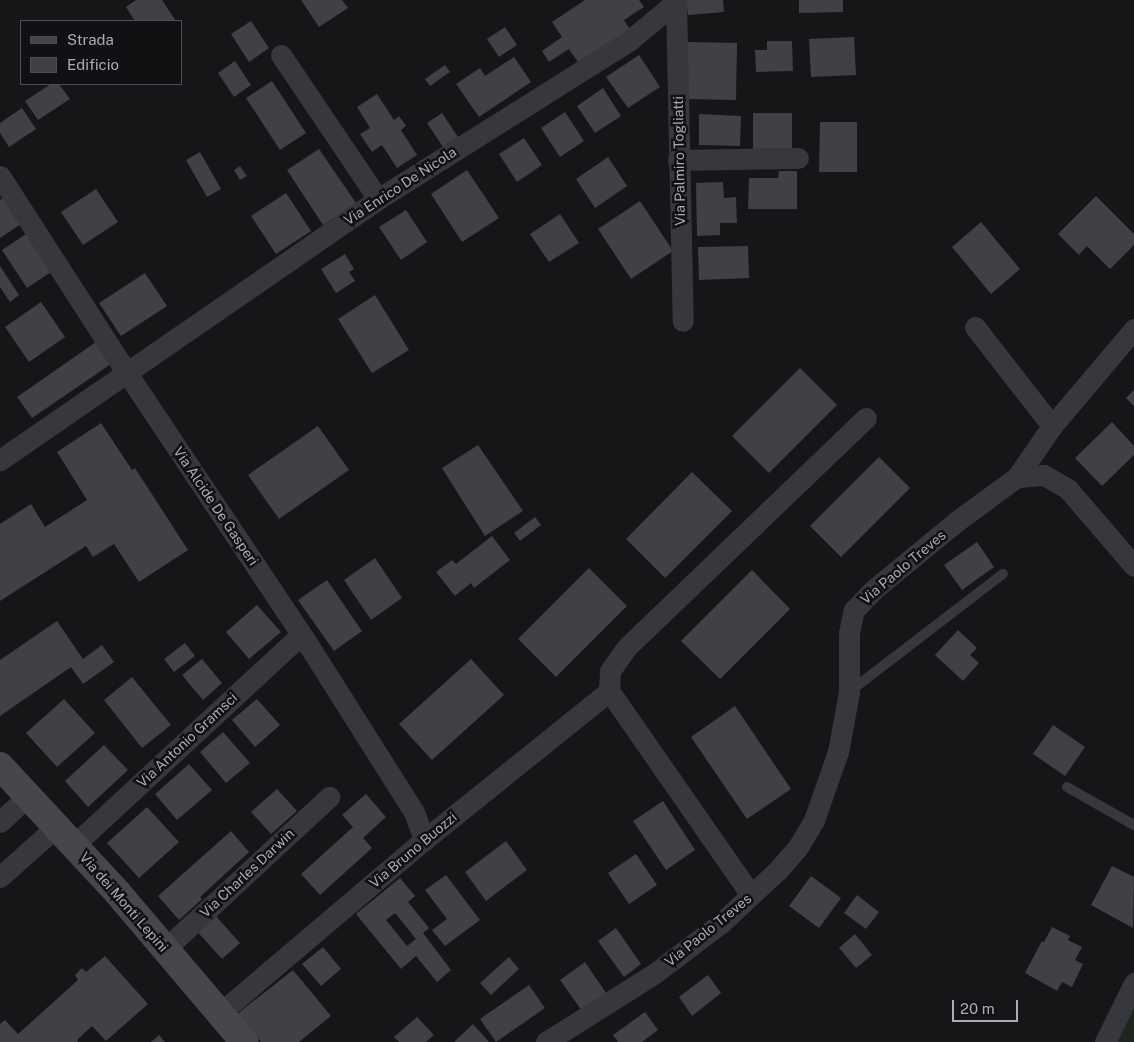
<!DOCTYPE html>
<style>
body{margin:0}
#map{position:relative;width:1134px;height:1042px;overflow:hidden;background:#161618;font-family:"Public Sans",sans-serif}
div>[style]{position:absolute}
.green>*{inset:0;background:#1e261f}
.building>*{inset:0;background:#404145}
.lane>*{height:10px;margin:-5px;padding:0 5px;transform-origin:5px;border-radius:5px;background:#37383d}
.street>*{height:21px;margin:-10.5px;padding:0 10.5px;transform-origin:10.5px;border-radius:10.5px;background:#37383d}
.secondary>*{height:28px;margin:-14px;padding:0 14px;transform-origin:14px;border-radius:14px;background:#45474d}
span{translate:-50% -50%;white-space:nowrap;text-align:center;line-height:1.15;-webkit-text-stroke:5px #111113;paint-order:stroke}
.street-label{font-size:14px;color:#a8adb8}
.legend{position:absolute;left:20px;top:20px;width:162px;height:65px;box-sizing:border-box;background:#111113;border:1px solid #4d4f55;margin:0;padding:6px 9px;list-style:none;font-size:15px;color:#a8adb8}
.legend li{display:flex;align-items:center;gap:10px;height:25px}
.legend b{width:25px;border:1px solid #4d4f55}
.scale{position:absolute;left:952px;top:1000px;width:66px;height:22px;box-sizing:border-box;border:2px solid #a8adb8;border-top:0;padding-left:6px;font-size:15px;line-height:18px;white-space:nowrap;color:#a8adb8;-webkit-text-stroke:4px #111113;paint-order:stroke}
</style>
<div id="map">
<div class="green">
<i style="clip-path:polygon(1134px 983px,1134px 1042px,1105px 1042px)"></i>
</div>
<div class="building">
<i style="clip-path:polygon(136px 0,162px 0,176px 21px,135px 21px,126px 7px)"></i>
<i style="clip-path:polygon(301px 0,342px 0,348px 8px,319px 27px)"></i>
<i style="clip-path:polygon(585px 0,639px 0,644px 7px,624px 20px,631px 31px,580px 65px,569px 49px,549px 62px,542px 51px,562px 37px,552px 22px)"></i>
<i style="clip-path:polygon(686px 0,723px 0,724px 12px,688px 15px)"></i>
<i style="clip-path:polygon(799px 0,843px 0,843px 12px,799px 13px)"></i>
<i style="clip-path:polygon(251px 21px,269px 48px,249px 62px,231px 34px)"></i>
<i style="clip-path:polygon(505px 27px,517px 45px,499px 57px,487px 39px)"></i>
<i style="clip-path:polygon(854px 37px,856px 75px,811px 77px,809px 39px)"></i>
<i style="clip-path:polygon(767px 41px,792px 41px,793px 71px,756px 72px,755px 50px,767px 50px)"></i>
<i style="clip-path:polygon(688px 42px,737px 43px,736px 100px,687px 99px)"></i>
<i style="clip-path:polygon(639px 55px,660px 87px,628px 108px,606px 77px)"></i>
<i style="clip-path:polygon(514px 57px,531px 82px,479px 117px,456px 84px,480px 68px,485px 76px)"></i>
<i style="clip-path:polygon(235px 61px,251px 85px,234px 97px,218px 73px)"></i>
<i style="clip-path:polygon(445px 65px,450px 72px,430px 86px,425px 79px)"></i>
<i style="clip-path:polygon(272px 81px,306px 133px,280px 150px,246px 98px)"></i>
<i style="clip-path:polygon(51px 84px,59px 84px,70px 99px,38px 120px,25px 101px)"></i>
<i style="clip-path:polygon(603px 88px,621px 116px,595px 133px,577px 106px)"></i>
<i style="clip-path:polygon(377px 94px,394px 120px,399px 116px,406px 126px,401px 130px,417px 155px,397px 168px,382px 145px,372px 152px,360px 134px,370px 128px,357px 107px)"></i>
<i style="clip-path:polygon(22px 108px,36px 129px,9px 147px,0 133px,0 123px)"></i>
<i style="clip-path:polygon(565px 112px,584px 141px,560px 157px,541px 128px)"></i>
<i style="clip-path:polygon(442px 113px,458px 137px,443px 147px,427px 123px)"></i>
<i style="clip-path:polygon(753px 113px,792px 113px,792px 149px,753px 150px)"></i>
<i style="clip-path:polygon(699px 114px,741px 116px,740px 146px,699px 145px)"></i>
<i style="clip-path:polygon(820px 122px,857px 122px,857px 172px,819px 172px)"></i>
<i style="clip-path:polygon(524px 138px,542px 165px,517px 182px,499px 154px)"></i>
<i style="clip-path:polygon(319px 149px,356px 203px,323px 225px,287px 170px)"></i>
<i style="clip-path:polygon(200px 152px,221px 189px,207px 197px,186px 160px)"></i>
<i style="clip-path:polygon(608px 157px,627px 186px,595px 208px,576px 179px)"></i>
<i style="clip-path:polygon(240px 166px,247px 176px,240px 180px,234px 170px)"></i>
<i style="clip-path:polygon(467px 170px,499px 218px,462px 242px,431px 194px)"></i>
<i style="clip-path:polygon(779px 171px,797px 171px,797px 209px,748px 209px,749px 178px,778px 178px)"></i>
<i style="clip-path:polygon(723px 182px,724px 198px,736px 197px,737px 223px,720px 223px,720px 235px,697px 236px,696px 183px)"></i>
<i style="clip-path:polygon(96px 189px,118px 222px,83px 245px,61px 212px)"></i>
<i style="clip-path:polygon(286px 193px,311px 231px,276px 254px,251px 216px)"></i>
<i style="clip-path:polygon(1096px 196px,1134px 234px,1134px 245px,1110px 269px,1087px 246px,1079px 255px,1058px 234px)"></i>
<i style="clip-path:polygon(4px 197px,21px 224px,0 238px,0 200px)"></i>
<i style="clip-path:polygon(640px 201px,673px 251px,631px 279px,598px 229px)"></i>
<i style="clip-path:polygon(406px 210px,427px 242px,401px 260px,379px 227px)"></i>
<i style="clip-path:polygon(560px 214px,579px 243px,549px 262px,530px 234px)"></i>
<i style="clip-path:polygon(981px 222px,1020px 269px,991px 294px,952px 247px)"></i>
<i style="clip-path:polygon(26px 234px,51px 272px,27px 288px,2px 250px)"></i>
<i style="clip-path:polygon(748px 246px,749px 278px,699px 280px,698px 247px)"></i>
<i style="clip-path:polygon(345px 254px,354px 269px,349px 272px,355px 281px,336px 293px,321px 269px)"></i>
<i style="clip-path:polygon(0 266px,19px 295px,10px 302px,0 287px)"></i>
<i style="clip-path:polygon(145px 273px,167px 306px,121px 336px,99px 303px)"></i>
<i style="clip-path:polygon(375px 295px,409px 350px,372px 373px,338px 319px)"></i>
<i style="clip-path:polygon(41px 302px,65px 337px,29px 362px,5px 327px)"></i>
<i style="clip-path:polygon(96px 342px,111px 364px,32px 418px,17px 397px)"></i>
<i style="clip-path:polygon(800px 368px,837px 405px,769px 473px,732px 436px)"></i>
<i style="clip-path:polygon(1134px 390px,1134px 406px,1126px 398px)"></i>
<i style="clip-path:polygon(1112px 422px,1134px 446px,1134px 455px,1102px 486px,1075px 458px)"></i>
<i style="clip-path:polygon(101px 423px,132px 470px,135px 468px,188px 550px,139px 582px,114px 544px,93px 557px,86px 546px,0 601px,0 524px,31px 504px,45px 527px,87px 500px,57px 452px)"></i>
<i style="clip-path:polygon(318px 426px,349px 470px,279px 519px,248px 475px)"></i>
<i style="clip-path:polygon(478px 445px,523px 511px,485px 536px,442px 468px)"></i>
<i style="clip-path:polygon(879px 457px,910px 488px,841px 557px,810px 526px)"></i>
<i style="clip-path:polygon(692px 472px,732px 511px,665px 578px,626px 539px)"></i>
<i style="clip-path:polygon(535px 517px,541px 525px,520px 541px,514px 533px)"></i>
<i style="clip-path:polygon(492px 536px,510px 560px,474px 588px,471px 583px,455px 596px,436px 572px,452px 560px,456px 564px)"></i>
<i style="clip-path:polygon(977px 542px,994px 567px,962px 590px,944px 565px)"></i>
<i style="clip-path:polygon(375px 558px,402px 598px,371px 620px,344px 580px)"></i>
<i style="clip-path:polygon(589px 568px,627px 606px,556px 677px,518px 639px)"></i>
<i style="clip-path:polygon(752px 570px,790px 609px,720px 679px,681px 641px)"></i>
<i style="clip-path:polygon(327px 580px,362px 631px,334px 651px,298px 600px)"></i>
<i style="clip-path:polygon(257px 605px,281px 632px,249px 659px,226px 632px)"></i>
<i style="clip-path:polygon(57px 621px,83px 659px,102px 645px,114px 662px,83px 684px,71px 667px,0 716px,0 660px)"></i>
<i style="clip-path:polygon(958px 630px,977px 648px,970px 655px,979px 663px,963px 681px,935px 655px)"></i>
<i style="clip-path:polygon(185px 643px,195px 656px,174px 672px,164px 659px)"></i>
<i style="clip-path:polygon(202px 659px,222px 683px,203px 700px,182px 675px)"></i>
<i style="clip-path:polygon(471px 659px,504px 695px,432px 760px,399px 724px)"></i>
<i style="clip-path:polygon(132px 677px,171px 725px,142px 748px,104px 700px)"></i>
<i style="clip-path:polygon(64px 699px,95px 733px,57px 767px,26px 733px)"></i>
<i style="clip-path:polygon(257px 699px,280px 725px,255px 747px,232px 720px)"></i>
<i style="clip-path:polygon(735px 706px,791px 789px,747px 819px,691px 737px)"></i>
<i style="clip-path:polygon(1053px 725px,1085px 747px,1065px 776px,1033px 754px)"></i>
<i style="clip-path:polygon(223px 732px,250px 763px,226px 783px,200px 752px)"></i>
<i style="clip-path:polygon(104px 745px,128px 770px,88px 807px,65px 781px)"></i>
<i style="clip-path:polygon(189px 764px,212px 790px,177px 820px,155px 794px)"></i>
<i style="clip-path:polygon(277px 789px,297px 811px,271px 834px,251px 812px)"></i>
<i style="clip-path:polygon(366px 794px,386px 817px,363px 838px,372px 848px,320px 895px,301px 874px,353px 827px,342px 815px)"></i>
<i style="clip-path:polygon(663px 801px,695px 850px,666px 870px,633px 821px)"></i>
<i style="clip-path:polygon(147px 807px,179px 842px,139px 878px,107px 843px)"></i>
<i style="clip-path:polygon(231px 831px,249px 852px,200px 897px,202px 899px,179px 920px,158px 896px)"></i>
<i style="clip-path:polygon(506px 841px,527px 870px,486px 901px,465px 872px)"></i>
<i style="clip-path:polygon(636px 854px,657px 885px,629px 904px,608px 873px)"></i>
<i style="clip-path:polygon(1112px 866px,1134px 877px,1133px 928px,1091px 905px)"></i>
<i style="clip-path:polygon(446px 875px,480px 920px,445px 946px,432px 930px,447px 919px,425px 890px)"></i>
<i style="clip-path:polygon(811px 876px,841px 898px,819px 928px,789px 906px)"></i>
<i style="clip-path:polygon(evenodd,400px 878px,415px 896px,408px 902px,429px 928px,423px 933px,451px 970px,437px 982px,416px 956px,401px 969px,356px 914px,400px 878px,395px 913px,416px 939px,407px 946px,386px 920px,395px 913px)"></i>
<i style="clip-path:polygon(857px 895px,879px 912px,866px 929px,844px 913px)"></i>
<i style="clip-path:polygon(213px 913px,240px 943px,222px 959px,195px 929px)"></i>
<i style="clip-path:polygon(1052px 927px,1070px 936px,1068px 940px,1082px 947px,1075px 960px,1083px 964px,1072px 987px,1062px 982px,1057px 991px,1025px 973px,1042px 941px,1044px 942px)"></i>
<i style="clip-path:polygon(616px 928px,641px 964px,624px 977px,598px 941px)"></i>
<i style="clip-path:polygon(855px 934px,872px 955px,856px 968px,839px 948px)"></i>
<i style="clip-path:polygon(323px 947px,341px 969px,321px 986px,302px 964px)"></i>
<i style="clip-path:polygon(105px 956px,148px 1004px,106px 1041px,92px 1026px,77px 1040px,78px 1042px,0 1042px,0 1024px,5px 1020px,18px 1034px,78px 980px,75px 975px,82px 968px,86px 972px)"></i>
<i style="clip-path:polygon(509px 957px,519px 969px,491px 995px,480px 983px)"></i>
<i style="clip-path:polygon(585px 962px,606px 993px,582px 1011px,560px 980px)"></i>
<i style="clip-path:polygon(293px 970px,331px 1016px,299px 1042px,261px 1042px,237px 1014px)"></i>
<i style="clip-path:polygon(708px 975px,721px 993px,692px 1016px,679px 997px)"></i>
<i style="clip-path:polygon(529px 985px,545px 1008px,496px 1042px,480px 1019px)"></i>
<i style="clip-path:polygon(645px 1012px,658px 1030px,642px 1042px,618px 1042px,613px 1035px)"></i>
<i style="clip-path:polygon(417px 1017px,434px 1035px,426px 1042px,399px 1042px,394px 1037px)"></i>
<i style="clip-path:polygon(473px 1024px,489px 1042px,454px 1042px)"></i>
<i style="clip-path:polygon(159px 1035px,165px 1042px,151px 1042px)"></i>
</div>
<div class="lane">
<i style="left:849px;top:692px;width:194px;rotate:-37.5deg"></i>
<i style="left:1067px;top:787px;width:77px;rotate:29.6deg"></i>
</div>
<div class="street">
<i style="left:676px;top:0;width:321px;rotate:88.8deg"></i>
<i style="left:281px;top:55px;width:174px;rotate:56deg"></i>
<i style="left:678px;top:160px;width:120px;rotate:-1deg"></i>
<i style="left:0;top:176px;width:234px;rotate:57.2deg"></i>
<i style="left:127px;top:373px;width:328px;rotate:56.3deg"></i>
<i style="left:309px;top:646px;width:196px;rotate:57.7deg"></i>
<i style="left:414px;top:812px;width:30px;rotate:70deg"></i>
<i style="left:975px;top:327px;width:125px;rotate:52.1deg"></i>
<i style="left:0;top:460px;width:459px;rotate:-34.6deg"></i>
<i style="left:378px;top:199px;width:298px;rotate:-32.2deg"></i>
<i style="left:630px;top:40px;width:60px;rotate:-39.6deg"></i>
<i style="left:1017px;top:477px;width:62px;rotate:-55.5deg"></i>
<i style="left:1052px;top:426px;width:127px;rotate:-49.8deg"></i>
<i style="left:0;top:822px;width:38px;rotate:-43deg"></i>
<i style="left:74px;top:845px;width:309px;rotate:-42.8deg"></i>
<i style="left:0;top:877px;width:76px;rotate:-41.8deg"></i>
<i style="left:751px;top:895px;width:249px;rotate:-124.8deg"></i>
<i style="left:609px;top:691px;width:20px;rotate:-87deg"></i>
<i style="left:610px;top:671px;width:29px;rotate:-55deg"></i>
<i style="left:627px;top:647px;width:331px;rotate:-43.8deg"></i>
<i style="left:165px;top:949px;width:224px;rotate:-42.8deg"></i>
<i style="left:220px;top:1013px;width:267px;rotate:-40.3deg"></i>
<i style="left:424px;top:840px;width:238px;rotate:-38.8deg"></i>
<i style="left:546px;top:1042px;width:129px;rotate:-32.3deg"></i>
<i style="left:655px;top:973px;width:83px;rotate:-37.1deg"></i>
<i style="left:721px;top:923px;width:78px;rotate:-42.9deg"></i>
<i style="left:778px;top:870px;width:30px;rotate:-49deg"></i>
<i style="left:798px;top:847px;width:31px;rotate:-59deg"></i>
<i style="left:814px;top:820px;width:72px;rotate:-70.6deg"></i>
<i style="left:838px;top:752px;width:61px;rotate:-79.6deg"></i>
<i style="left:849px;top:692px;width:59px;rotate:-90deg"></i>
<i style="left:849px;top:633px;width:24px;rotate:-78deg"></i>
<i style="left:854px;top:610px;width:28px;rotate:-46deg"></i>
<i style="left:873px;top:590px;width:109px;rotate:-39.4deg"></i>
<i style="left:957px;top:521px;width:74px;rotate:-36.3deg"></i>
<i style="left:1017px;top:477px;width:27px;rotate:-4deg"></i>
<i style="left:1044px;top:475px;width:28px;rotate:30deg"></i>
<i style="left:1068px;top:489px;width:101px;rotate:49.4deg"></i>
<i style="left:1105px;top:1042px;width:66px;rotate:-63.8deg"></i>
</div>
<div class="secondary">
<i style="left:0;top:766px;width:172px;rotate:47.1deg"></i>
<i style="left:117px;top:892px;width:197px;rotate:49.7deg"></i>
</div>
<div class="street-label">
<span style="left:679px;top:161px;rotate:-91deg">Via Palmiro Togliatti</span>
<span style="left:400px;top:186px;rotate:-33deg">Via Enrico De Nicola</span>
<span style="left:216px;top:506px;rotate:56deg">Via Alcide De Gasperi</span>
<span style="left:903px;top:567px;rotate:-40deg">Via Paolo Treves</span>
<span style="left:187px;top:740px;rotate:-43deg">Via Antonio Gramsci</span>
<span style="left:413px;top:850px;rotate:-40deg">Via Bruno Buozzi</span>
<span style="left:247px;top:873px;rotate:-43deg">Via Charles Darwin</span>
<span style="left:124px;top:902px;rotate:49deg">Via dei Monti Lepini</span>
<span style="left:708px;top:930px;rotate:-39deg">Via Paolo Treves</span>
</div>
<ul class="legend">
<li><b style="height:6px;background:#45474d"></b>Strada</li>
<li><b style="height:14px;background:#404145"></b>Edificio</li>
</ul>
<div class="scale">20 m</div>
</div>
